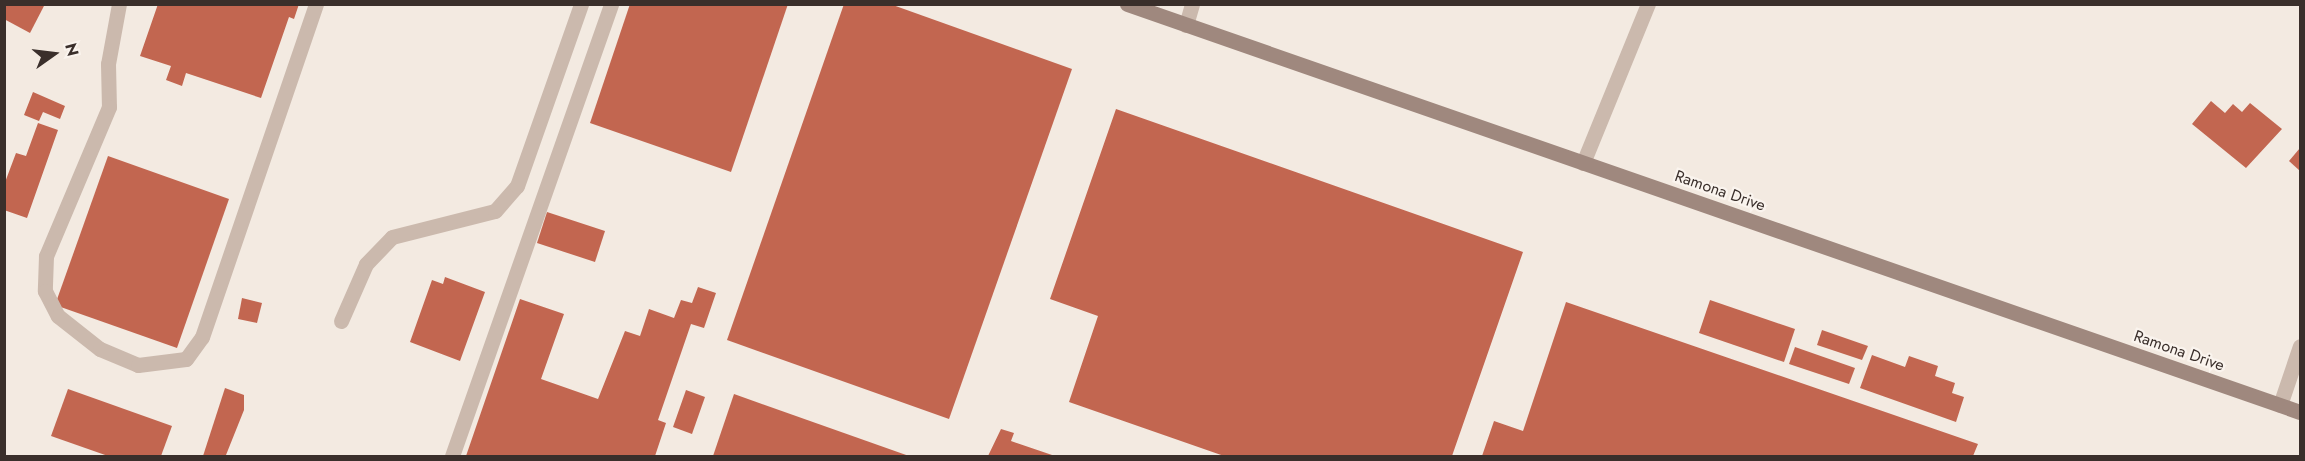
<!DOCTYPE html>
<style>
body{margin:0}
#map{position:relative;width:2305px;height:461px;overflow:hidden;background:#f3eae1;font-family:Jost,sans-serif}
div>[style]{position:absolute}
.building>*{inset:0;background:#c26650}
.lane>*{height:15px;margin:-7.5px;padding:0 7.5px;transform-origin:7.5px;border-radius:7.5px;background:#cbb9ad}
.secondary>*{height:15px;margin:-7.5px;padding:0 7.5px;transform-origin:7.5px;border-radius:7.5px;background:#9f887e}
span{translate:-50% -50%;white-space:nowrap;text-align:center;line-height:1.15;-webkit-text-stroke:4.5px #faf4ee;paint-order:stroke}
.street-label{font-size:16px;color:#3a2f2b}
.frame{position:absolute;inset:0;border:6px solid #3a2f2b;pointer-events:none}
.north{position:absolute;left:24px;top:24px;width:60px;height:60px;-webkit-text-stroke:4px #faf4ee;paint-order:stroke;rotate:76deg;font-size:16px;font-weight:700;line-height:24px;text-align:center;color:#3a2f2b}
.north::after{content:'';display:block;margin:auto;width:21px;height:27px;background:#3a2f2b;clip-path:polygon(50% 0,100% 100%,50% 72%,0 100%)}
</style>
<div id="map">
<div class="building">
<i style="clip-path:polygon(4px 4px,45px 4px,30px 33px,4px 19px)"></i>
<i style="clip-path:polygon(158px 4px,299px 4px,294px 19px,289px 17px,261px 98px,186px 73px,182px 86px,166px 80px,171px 66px,140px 56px)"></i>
<i style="clip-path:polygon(630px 4px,788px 4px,731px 172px,590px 123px)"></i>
<i style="clip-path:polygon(844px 4px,890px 4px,1072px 69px,949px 419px,727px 340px)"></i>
<i style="clip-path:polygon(33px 92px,65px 106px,60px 119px,43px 112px,39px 121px,24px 115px)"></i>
<i style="clip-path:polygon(2211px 101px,2225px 113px,2233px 104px,2242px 112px,2250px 103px,2282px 129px,2246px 168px,2192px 124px)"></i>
<i style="clip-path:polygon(1116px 109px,1523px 252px,1452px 456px,1224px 456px,1069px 402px,1098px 316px,1050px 299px)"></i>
<i style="clip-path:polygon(38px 123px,58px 130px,27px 218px,4px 210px,4px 185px,16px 153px,26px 156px)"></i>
<i style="clip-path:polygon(2300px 148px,2300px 171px,2289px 161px)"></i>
<i style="clip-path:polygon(108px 156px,229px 199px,177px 348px,55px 305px)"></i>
<i style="clip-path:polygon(547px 212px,605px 231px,595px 262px,537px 243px)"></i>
<i style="clip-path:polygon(445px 277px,485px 292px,460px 361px,410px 342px,432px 280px,443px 284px)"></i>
<i style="clip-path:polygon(698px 287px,716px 293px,704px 328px,691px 324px,658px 420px,666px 423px,655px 456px,466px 456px,520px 299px,564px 314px,541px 379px,598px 399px,625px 331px,640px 336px,649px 309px,674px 318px,681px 300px,692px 303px)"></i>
<i style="clip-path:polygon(242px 298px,262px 303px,257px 323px,238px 319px)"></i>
<i style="clip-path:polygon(1710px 300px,1795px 329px,1784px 362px,1699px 333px)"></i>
<i style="clip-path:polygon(1566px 302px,1978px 444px,1973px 456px,1482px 456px,1494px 421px,1523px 431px)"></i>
<i style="clip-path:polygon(1822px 330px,1868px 346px,1862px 360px,1817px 345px)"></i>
<i style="clip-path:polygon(1795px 347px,1855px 368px,1849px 384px,1789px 364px)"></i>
<i style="clip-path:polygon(1872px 355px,1905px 367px,1909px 356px,1938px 366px,1935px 376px,1955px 383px,1952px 393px,1964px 397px,1956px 422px,1860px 388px)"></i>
<i style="clip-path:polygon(225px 388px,244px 395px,244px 410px,226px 455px,203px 456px)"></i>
<i style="clip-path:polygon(68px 389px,172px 426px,161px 456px,108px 456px,51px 436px)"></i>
<i style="clip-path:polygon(686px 390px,705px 397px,692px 434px,673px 427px)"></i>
<i style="clip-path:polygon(734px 394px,909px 456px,713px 456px)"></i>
<i style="clip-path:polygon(1001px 429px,1014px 433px,1011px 441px,1055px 456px,988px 456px)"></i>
</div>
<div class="lane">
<i style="left:119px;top:4px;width:61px;rotate:100.4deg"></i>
<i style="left:108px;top:64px;width:43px;rotate:88.7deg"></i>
<i style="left:109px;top:107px;width:162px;rotate:112.9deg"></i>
<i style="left:46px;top:256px;width:35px;rotate:92deg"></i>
<i style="left:45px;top:291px;width:28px;rotate:63deg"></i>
<i style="left:58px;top:316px;width:53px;rotate:38.2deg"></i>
<i style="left:100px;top:349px;width:41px;rotate:22.8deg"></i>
<i style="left:138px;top:365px;width:48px;rotate:-7.1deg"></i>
<i style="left:186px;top:359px;width:27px;rotate:-54deg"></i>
<i style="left:202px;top:337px;width:352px;rotate:-71.1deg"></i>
<i style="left:1186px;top:25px;width:22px;rotate:-74deg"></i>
<i style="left:1583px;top:163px;width:172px;rotate:-67.8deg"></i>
<i style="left:341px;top:321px;width:62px;rotate:-66.3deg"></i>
<i style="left:366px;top:264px;width:37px;rotate:-46deg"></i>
<i style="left:392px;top:237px;width:106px;rotate:-14.2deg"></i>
<i style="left:495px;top:211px;width:33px;rotate:-49deg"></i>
<i style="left:517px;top:186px;width:193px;rotate:-70.6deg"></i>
<i style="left:2280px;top:405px;width:62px;rotate:-71.3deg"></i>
<i style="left:452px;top:456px;width:479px;rotate:-70.6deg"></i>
</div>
<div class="secondary">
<i style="left:1127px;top:4px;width:1242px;rotate:19.18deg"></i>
</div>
<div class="street-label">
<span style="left:1720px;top:191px;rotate:19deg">Ramona Drive</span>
<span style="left:2179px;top:351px;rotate:19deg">Ramona Drive</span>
</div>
<div class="frame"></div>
<div class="north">N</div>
</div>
